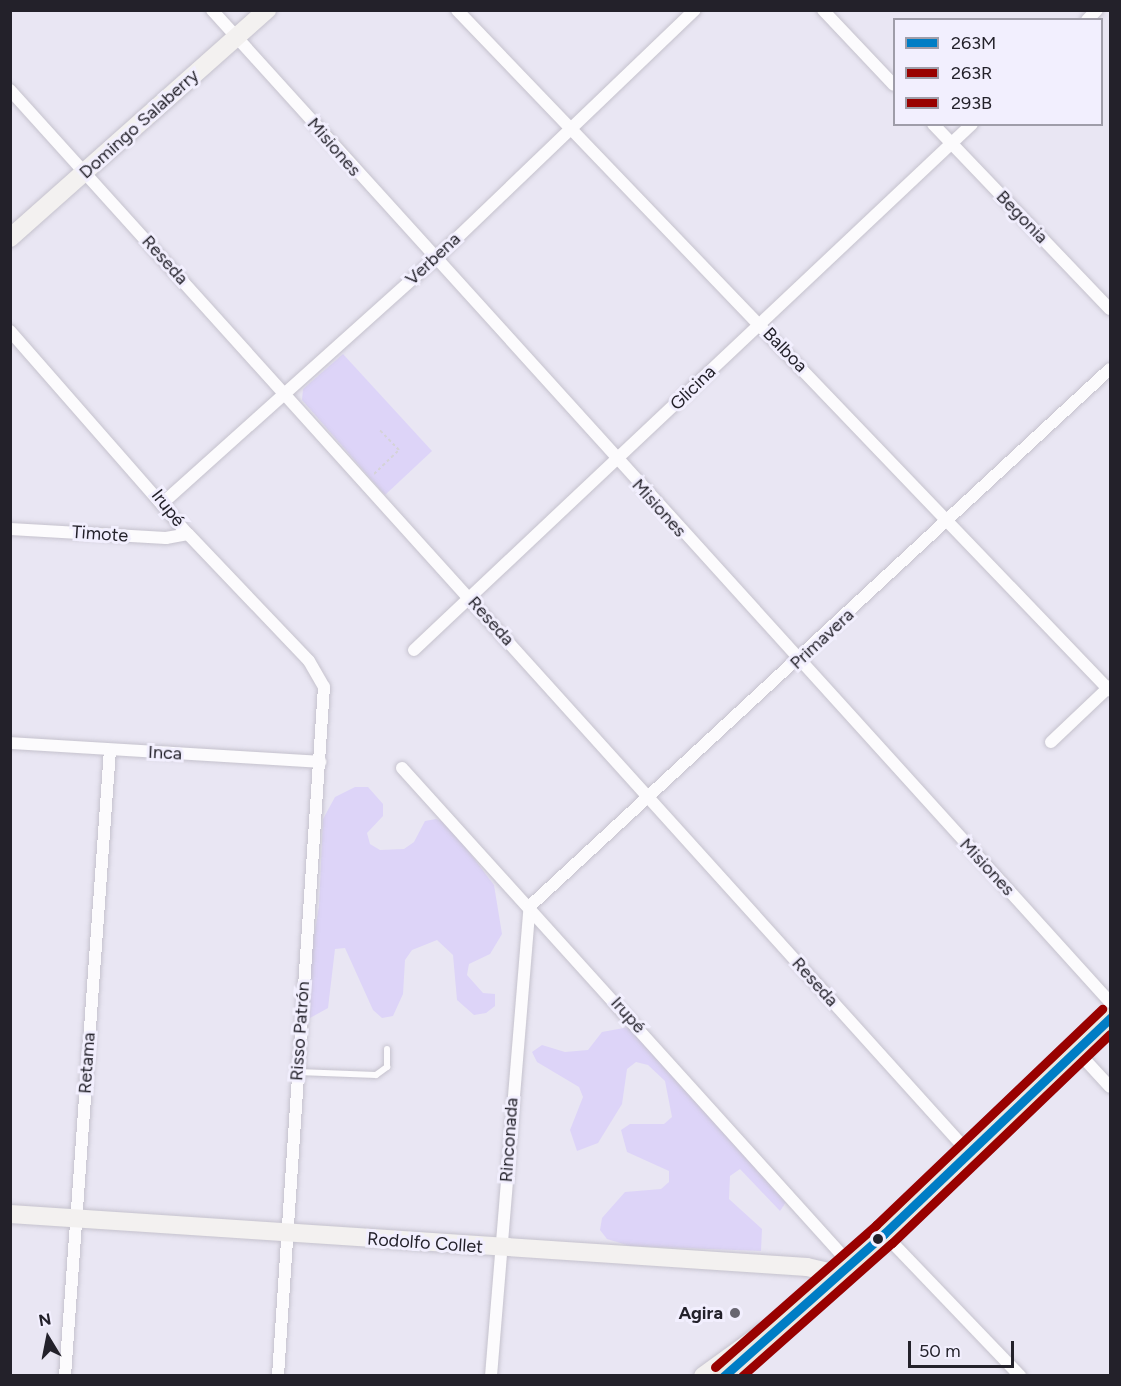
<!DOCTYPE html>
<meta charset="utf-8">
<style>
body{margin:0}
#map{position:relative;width:1121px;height:1386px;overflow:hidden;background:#e9e6f3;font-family:Figtree,sans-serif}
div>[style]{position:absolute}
.green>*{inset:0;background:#ddd4f8}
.path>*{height:2px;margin-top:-1px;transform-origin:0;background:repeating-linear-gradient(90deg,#d5d3d8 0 3px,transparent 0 6px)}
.roads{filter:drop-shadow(0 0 2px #c5c2cd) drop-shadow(0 0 2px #c5c2cd)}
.lane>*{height:6px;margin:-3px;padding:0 3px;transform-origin:3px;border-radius:3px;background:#fcfbfd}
.street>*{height:12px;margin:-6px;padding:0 6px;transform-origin:6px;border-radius:6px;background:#fcfbfd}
.secondary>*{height:18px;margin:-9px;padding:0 9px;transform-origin:9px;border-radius:9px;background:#f3f1f0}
.primary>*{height:20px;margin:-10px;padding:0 10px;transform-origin:10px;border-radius:10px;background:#ece8e3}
.bus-1>*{height:9px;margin:-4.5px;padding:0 4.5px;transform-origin:4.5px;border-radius:4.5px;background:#007dc5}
.bus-2>*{height:9px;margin:-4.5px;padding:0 4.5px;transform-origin:4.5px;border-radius:4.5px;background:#990100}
.bus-3>*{height:9px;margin:-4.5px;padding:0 4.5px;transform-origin:4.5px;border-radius:4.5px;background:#990100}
.dots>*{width:16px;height:16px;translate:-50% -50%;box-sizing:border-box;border:3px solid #f2effe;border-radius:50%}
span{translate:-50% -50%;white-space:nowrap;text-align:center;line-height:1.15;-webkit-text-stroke:6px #f2effe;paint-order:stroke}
.street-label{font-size:18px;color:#23212a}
.poi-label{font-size:18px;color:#23212a;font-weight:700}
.right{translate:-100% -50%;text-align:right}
.frame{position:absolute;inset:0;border:12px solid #23212a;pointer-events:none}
.legend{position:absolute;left:893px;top:18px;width:210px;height:108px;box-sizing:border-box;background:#f2effe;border:2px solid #9f9da9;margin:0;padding:8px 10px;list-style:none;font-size:18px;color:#23212a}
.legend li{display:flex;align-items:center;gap:12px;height:30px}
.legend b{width:30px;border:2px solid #9f9da9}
.north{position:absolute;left:18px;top:1308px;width:60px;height:60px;-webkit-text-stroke:4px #f2effe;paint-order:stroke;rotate:350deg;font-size:16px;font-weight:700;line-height:24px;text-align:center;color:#23212a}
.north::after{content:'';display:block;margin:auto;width:21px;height:27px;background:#23212a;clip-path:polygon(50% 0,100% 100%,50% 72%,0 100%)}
.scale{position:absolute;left:908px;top:1341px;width:106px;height:27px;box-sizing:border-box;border:3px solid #23212a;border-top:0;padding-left:8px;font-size:18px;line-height:21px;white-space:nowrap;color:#23212a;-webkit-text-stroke:4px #f2effe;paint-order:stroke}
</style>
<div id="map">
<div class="green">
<i style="clip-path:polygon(343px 354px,432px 451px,385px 495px,302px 400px,303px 389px)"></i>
<i style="clip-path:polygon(355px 787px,368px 787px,383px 804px,383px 816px,367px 833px,370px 844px,380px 850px,404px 849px,414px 842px,425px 821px,436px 819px,447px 823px,494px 885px,502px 934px,490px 954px,469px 964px,467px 975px,483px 993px,495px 994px,495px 1006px,486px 1013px,474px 1015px,457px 1000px,453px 955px,437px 940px,412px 950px,405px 960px,403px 994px,393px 1016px,382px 1018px,373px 1010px,345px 948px,335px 949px,328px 1008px,310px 1018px,302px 1010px,319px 906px,323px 819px,335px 797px)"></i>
<i style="clip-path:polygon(640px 1025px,786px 1202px,780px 1211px,740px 1169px,730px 1176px,729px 1199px,762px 1229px,761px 1251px,630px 1246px,607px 1239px,600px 1230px,602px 1218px,625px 1192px,661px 1189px,669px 1182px,669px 1171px,627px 1152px,621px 1130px,630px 1124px,664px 1124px,672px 1117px,665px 1081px,648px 1065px,636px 1062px,627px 1069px,622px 1104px,598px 1143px,577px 1151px,570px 1130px,583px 1097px,579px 1087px,537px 1062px,532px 1052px,542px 1045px,565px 1052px,588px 1050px,602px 1032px)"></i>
</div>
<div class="path">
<i style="left:374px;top:474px;width:35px;rotate:-44deg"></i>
<i style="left:399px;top:450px;width:28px;rotate:-134deg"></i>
</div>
<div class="roads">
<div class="lane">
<i style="left:298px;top:1072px;width:78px;rotate:2.2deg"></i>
<i style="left:376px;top:1075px;width:14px;rotate:-36deg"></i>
<i style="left:387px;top:1067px;width:18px;rotate:-90deg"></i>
</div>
<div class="street">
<i style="left:212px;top:10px;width:1338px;rotate:47.85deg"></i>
<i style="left:457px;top:10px;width:943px;rotate:46.2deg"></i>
<i style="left:823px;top:10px;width:103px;rotate:46.6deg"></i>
<i style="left:1087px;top:20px;width:14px;rotate:-45deg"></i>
<i style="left:10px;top:90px;width:1432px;rotate:47.94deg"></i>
<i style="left:933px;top:124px;width:256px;rotate:46.3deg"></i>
<i style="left:10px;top:331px;width:270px;rotate:48.8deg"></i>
<i style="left:188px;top:534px;width:175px;rotate:46.4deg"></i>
<i style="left:309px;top:661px;width:30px;rotate:60deg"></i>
<i style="left:324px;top:687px;width:691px;rotate:93.82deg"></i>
<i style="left:165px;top:501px;width:361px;rotate:-41.9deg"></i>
<i style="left:434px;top:260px;width:361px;rotate:-43.8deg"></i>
<i style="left:10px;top:529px;width:156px;rotate:3.3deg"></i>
<i style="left:166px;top:538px;width:22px;rotate:-10deg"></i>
<i style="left:414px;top:650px;width:767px;rotate:-43.31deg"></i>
<i style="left:1051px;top:742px;width:81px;rotate:-43.5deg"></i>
<i style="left:10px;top:743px;width:311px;rotate:3.5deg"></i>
<i style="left:402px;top:768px;width:668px;rotate:47.91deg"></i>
<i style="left:1076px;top:1050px;width:50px;rotate:47.4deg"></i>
<i style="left:884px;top:1234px;width:197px;rotate:46.2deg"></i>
<i style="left:65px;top:1376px;width:628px;rotate:-85.89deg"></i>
<i style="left:491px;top:1376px;width:472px;rotate:-85.3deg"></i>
<i style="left:530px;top:906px;width:790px;rotate:-42.8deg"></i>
</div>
<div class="secondary">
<i style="left:10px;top:238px;width:344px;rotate:-41.6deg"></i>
<i style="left:10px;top:1214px;width:799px;rotate:3.8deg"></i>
<i style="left:807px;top:1267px;width:32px;rotate:13deg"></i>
<i style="left:703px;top:1376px;width:75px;rotate:-35.8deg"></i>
</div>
<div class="primary">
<i style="left:723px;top:1376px;width:215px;rotate:-41.4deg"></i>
<i style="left:884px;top:1234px;width:313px;rotate:-43.7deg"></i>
</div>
</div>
<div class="bus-1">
<i style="left:724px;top:1376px;width:214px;rotate:-41.6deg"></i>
<i style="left:884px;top:1234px;width:313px;rotate:-43.7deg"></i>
</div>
<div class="bus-2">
<i style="left:742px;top:1376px;width:200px;rotate:-41.6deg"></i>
<i style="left:892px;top:1243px;width:302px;rotate:-43.8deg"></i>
</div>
<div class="bus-3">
<i style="left:715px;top:1367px;width:215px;rotate:-41.4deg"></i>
<i style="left:876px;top:1225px;width:313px;rotate:-43.7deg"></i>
</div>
<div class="dots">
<i style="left:878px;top:1239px;background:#23212a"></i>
<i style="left:735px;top:1313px;background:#686670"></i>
</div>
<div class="street-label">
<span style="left:139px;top:124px;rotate:-42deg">Domingo Salaberry</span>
<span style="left:334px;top:147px;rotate:49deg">Misiones</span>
<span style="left:1022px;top:217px;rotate:46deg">Begonia</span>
<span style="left:433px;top:259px;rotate:-43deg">Verbena</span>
<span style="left:165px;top:260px;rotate:48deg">Reseda</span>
<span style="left:785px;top:350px;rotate:46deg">Balboa</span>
<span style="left:693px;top:388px;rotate:-44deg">Glicina</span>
<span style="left:168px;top:508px;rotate:52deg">Irupé</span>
<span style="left:659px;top:508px;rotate:48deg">Misiones</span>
<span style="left:100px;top:534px;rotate:4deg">Timote</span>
<span style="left:491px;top:621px;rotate:48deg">Reseda</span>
<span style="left:822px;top:639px;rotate:-43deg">Primavera</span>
<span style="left:165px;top:753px;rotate:3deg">Inca</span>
<span style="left:987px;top:867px;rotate:47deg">Misiones</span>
<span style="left:815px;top:982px;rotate:48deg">Reseda</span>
<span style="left:628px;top:1015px;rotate:48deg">Irupé</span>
<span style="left:300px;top:1031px;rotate:-86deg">Risso Patrón</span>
<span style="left:87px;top:1063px;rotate:-86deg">Retama</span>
<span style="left:509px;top:1140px;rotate:-86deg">Rinconada</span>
<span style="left:425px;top:1243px;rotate:4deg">Rodolfo Collet</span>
</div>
<div class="poi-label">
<span class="right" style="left:723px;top:1313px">Agira</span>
</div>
<div class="frame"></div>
<ul class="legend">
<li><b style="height:8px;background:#007dc5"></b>263M</li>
<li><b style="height:8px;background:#990100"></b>263R</li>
<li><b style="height:8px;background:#990100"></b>293B</li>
</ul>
<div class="north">N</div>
<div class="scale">50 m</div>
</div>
